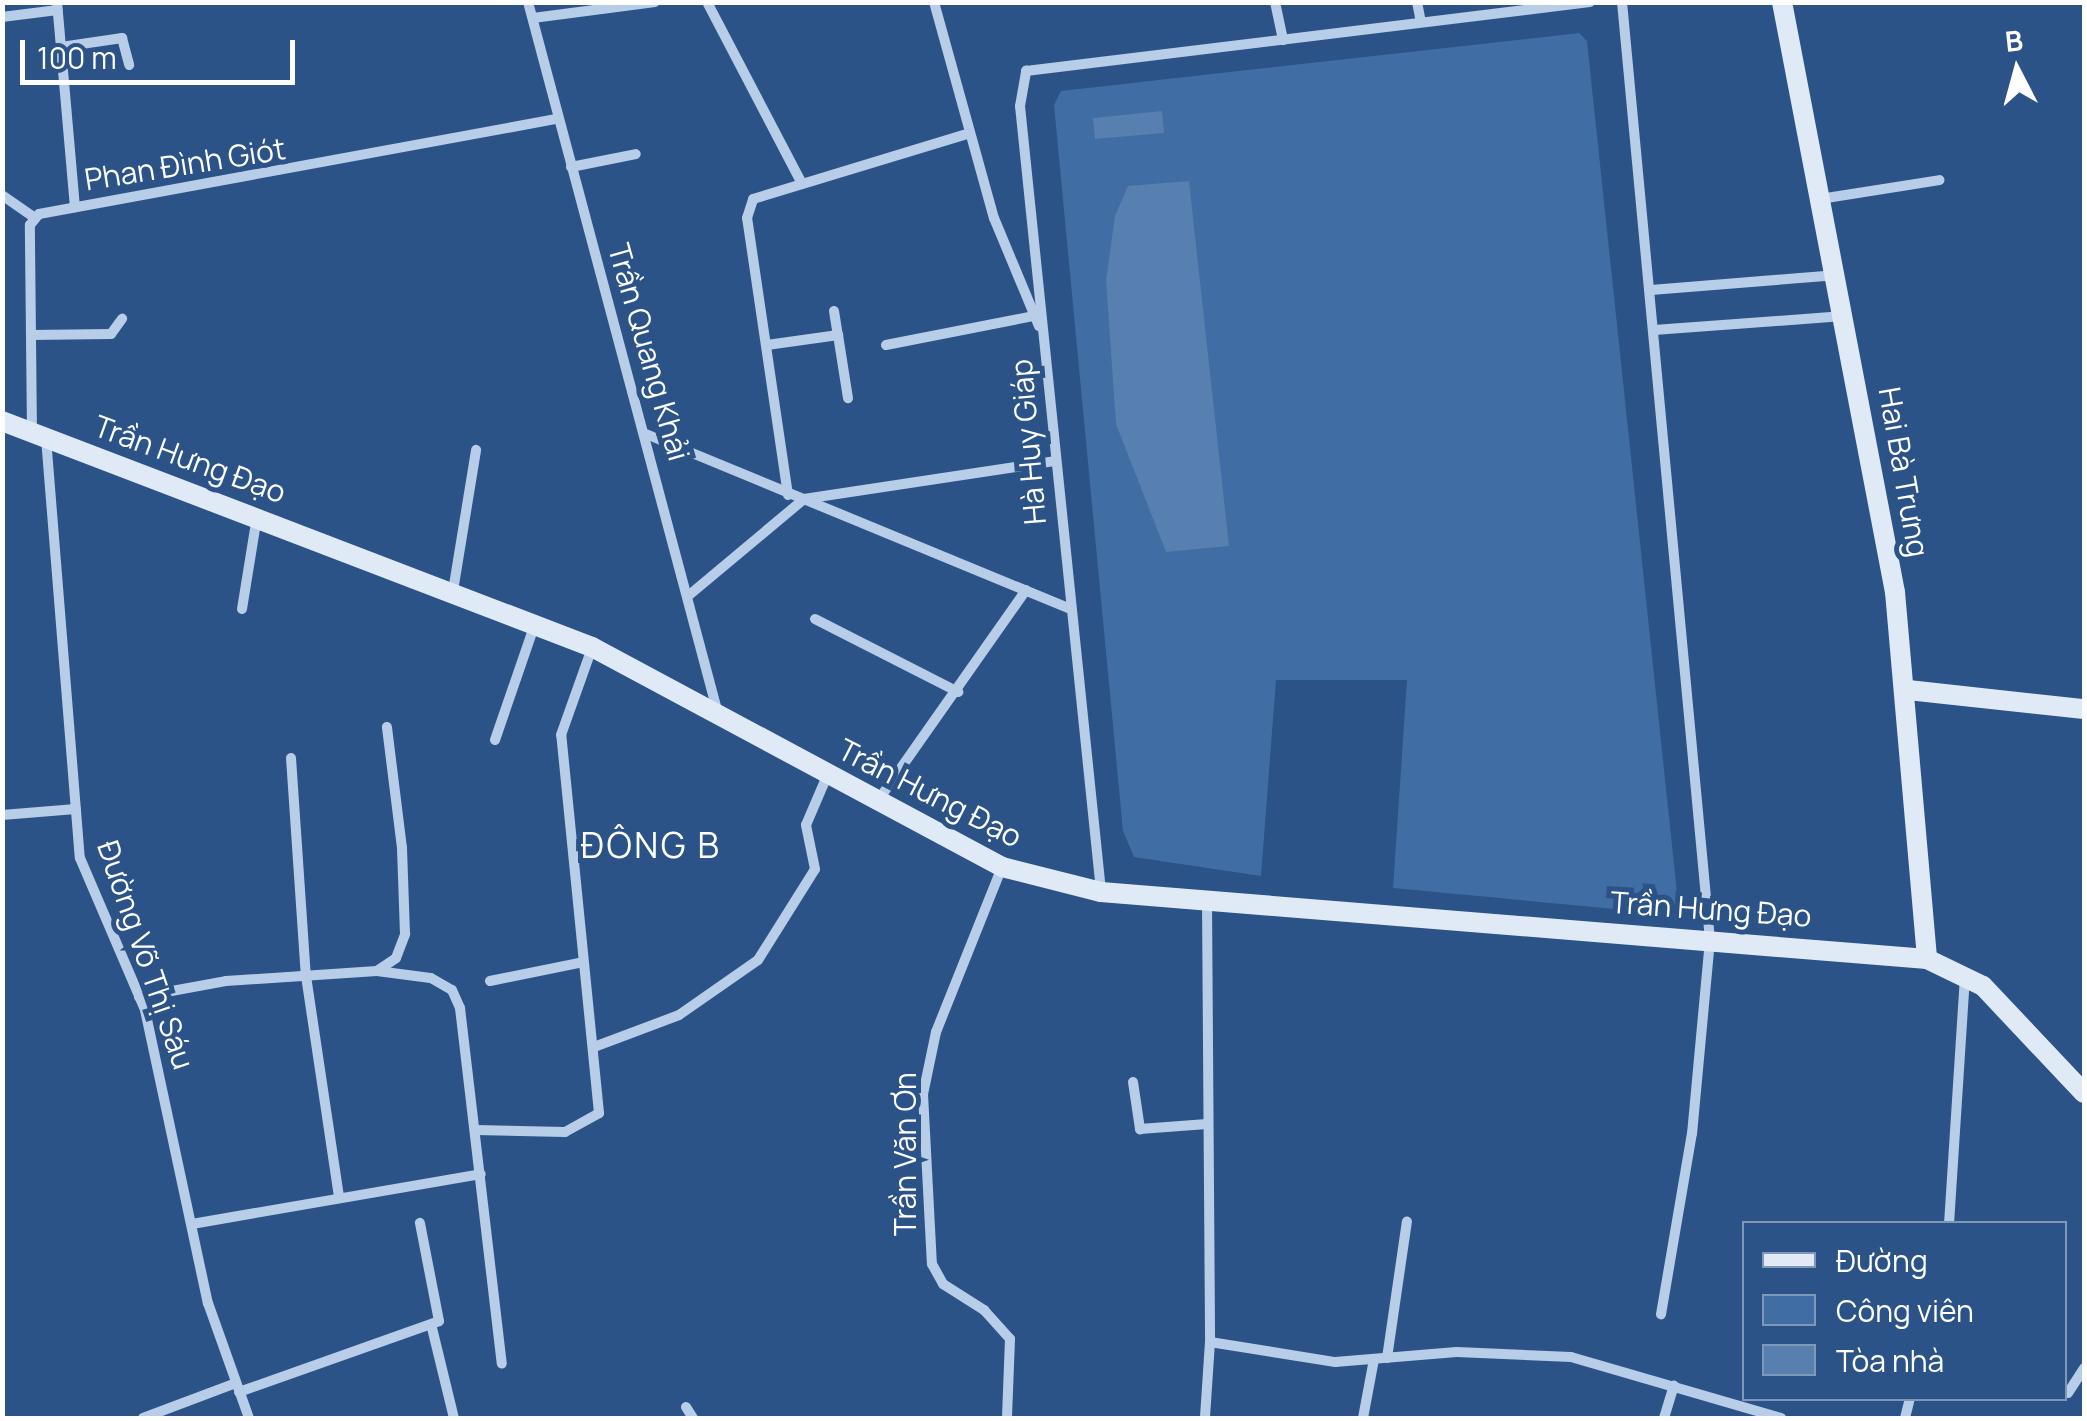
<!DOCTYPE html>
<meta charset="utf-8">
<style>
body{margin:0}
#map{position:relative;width:2087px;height:1421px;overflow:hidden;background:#2b5387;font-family:Manrope,sans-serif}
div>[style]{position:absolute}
.green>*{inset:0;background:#406da3}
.building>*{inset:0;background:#577fb0}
.street>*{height:10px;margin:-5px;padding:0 5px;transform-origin:5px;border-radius:5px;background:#b7cde8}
.secondary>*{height:20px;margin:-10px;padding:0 10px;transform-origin:10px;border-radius:10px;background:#e0eaf7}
span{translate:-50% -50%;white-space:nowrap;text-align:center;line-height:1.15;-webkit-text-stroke:10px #2b5387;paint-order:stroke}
.street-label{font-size:30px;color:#fff}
.quarter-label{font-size:35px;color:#fff;letter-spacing:2.5px}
.frame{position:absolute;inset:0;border:5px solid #fff;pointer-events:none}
.legend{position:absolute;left:1742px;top:1221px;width:325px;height:180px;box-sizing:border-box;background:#2b5387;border:2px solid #8098b7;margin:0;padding:12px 18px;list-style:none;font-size:30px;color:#fff}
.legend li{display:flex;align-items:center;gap:20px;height:50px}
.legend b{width:50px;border:2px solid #8098b7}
.north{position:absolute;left:1967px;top:20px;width:100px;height:100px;-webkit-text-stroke:8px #2b5387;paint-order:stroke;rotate:354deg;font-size:28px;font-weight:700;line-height:40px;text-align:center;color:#fff}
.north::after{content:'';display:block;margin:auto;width:35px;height:45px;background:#fff;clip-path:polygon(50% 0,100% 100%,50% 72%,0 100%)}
.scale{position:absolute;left:20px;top:40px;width:275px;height:45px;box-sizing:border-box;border:5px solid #fff;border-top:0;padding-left:12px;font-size:30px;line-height:35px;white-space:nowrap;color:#fff;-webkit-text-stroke:8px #2b5387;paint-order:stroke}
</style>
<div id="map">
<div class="green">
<i style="clip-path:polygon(1579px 33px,1587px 41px,1678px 902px,1667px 914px,1393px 888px,1407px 680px,1276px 680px,1261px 876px,1134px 857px,1123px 831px,1054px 105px,1061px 91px)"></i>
</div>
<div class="building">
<i style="clip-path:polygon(1162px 111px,1164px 133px,1095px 139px,1093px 118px)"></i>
<i style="clip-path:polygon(1189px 181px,1229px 546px,1166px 552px,1116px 424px,1106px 280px,1115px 216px,1128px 186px)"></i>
</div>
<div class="street">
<i style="left:57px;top:2px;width:206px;rotate:85deg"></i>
<i style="left:528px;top:2px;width:733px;rotate:75.05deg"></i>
<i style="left:707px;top:2px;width:201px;rotate:62.4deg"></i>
<i style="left:934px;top:2px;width:224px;rotate:74.5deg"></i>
<i style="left:994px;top:218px;width:117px;rotate:67.4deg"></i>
<i style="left:1275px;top:2px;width:39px;rotate:78deg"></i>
<i style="left:1417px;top:2px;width:20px;rotate:79deg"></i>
<i style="left:1622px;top:2px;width:942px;rotate:84.64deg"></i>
<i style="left:1710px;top:940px;width:194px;rotate:95.3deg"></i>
<i style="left:1692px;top:1133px;width:184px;rotate:99.7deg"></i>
<i style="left:2px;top:17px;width:56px;rotate:-7.1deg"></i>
<i style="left:533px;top:18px;width:123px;rotate:-7.5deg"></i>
<i style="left:61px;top:47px;width:62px;rotate:-8.4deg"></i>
<i style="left:122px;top:38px;width:28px;rotate:75deg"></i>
<i style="left:571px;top:167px;width:66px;rotate:-11.3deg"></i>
<i style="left:2px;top:195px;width:40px;rotate:34.9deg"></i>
<i style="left:1820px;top:199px;width:121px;rotate:-9deg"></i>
<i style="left:1651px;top:290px;width:187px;rotate:-4.6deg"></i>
<i style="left:834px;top:311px;width:24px;rotate:81deg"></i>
<i style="left:1654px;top:330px;width:190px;rotate:-4.2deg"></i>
<i style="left:31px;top:335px;width:80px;rotate:-0.7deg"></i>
<i style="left:111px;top:334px;width:19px;rotate:-54deg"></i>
<i style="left:767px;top:345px;width:72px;rotate:-8deg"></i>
<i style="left:838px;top:335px;width:64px;rotate:81deg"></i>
<i style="left:886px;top:345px;width:151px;rotate:-11.1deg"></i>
<i style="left:32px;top:433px;width:208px;rotate:-90.6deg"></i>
<i style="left:30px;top:225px;width:14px;rotate:-51deg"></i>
<i style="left:39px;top:214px;width:526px;rotate:-10.41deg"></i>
<i style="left:646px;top:434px;width:457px;rotate:22.4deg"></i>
<i style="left:46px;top:438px;width:421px;rotate:85.4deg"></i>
<i style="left:80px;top:858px;width:165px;rotate:66.8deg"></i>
<i style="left:145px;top:1010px;width:300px;rotate:77.9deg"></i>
<i style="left:208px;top:1303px;width:122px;rotate:70.4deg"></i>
<i style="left:788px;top:495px;width:280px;rotate:-98.4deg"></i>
<i style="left:747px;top:218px;width:20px;rotate:-72deg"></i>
<i style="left:753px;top:199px;width:224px;rotate:-16.9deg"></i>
<i style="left:453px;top:591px;width:143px;rotate:-80.7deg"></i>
<i style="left:688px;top:596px;width:151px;rotate:-39.9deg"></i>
<i style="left:804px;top:499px;width:253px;rotate:-8.6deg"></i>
<i style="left:242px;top:609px;width:94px;rotate:-80.8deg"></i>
<i style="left:815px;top:619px;width:161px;rotate:27deg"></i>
<i style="left:495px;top:740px;width:123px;rotate:-71deg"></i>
<i style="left:291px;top:758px;width:219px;rotate:86.1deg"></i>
<i style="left:306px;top:976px;width:223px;rotate:81.5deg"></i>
<i style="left:877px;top:802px;width:259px;rotate:-54.9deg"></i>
<i style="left:2px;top:815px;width:74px;rotate:-4.6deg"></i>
<i style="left:1002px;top:867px;width:178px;rotate:111.8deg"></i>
<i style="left:936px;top:1032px;width:63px;rotate:101.8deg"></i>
<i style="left:923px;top:1094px;width:170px;rotate:87deg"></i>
<i style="left:932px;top:1264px;width:23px;rotate:61deg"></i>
<i style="left:943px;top:1284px;width:49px;rotate:32.4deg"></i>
<i style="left:984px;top:1310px;width:39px;rotate:48deg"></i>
<i style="left:1010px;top:1339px;width:79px;rotate:92.2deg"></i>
<i style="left:1101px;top:891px;width:789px;rotate:-95.89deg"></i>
<i style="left:1020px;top:106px;width:36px;rotate:-80deg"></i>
<i style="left:1026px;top:71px;width:568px;rotate:-6.97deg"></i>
<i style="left:1207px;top:901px;width:441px;rotate:89.6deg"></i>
<i style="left:1210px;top:1342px;width:127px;rotate:9.1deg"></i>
<i style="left:1335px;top:1362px;width:122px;rotate:-4.7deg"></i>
<i style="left:1457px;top:1352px;width:114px;rotate:2.5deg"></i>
<i style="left:1571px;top:1357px;width:219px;rotate:16.2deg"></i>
<i style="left:377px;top:971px;width:54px;rotate:7.4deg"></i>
<i style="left:431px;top:978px;width:24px;rotate:30deg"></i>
<i style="left:452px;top:990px;width:20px;rotate:66deg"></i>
<i style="left:460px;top:1008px;width:358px;rotate:83.3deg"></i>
<i style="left:490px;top:981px;width:95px;rotate:-11.5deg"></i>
<i style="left:139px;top:997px;width:88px;rotate:-10.4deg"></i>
<i style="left:226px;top:981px;width:151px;rotate:-3.8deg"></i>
<i style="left:377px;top:971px;width:23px;rotate:-34deg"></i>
<i style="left:396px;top:958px;width:26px;rotate:-69deg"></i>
<i style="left:405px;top:934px;width:86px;rotate:-92deg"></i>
<i style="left:402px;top:848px;width:122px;rotate:-97.1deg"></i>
<i style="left:594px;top:1047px;width:91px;rotate:-20.6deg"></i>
<i style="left:679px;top:1015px;width:96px;rotate:-34.8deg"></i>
<i style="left:758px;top:960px;width:107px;rotate:-57.9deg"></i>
<i style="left:815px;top:869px;width:45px;rotate:-101.6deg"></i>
<i style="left:806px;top:825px;width:53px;rotate:-66.8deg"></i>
<i style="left:1133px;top:1082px;width:48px;rotate:81.5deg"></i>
<i style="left:1140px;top:1129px;width:67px;rotate:-4.3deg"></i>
<i style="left:475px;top:1130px;width:90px;rotate:1.3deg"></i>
<i style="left:565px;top:1132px;width:39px;rotate:-29deg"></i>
<i style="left:599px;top:1113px;width:380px;rotate:-95.7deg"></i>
<i style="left:561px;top:735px;width:92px;rotate:-70.4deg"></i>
<i style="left:192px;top:1224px;width:293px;rotate:-9.8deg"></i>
<i style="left:1949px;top:1224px;width:249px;rotate:-86.3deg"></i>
<i style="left:432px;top:1328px;width:93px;rotate:76.3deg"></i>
<i style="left:1387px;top:1358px;width:138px;rotate:-81.7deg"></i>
<i style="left:239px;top:1392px;width:212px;rotate:-19.5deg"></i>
<i style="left:439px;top:1321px;width:100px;rotate:-101deg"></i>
<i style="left:2068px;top:1393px;width:30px;rotate:-57deg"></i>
<i style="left:686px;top:1407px;width:13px;rotate:58deg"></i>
<i style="left:1205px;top:1417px;width:75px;rotate:-86.2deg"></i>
<i style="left:143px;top:1418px;width:99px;rotate:-20.6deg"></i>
<i style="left:1363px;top:1418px;width:60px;rotate:-79.4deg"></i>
<i style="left:1664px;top:1418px;width:34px;rotate:-73deg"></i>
<i style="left:1905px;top:1418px;width:21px;rotate:-76deg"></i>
</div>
<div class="secondary">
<i style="left:1782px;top:2px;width:601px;rotate:79.16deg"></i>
<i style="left:1895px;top:592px;width:368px;rotate:85deg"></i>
<i style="left:2px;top:421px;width:632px;rotate:20.96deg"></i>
<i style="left:592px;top:647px;width:465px;rotate:28.2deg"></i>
<i style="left:1002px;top:867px;width:102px;rotate:14.2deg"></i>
<i style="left:1101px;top:892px;width:829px;rotate:4.64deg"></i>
<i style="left:1927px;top:959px;width:62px;rotate:25.7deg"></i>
<i style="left:1983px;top:986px;width:147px;rotate:46.7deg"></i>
<i style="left:1908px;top:690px;width:177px;rotate:6.2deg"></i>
</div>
<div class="street-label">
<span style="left:185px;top:164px;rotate:-9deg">Phan Đình Giót</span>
<span style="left:649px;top:352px;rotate:74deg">Trần Quang Khải</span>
<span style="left:1028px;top:442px;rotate:-95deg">Hà Huy Giáp</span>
<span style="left:190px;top:459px;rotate:20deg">Trần Hưng Đạo</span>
<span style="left:1904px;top:472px;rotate:80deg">Hai Bà Trưng</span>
<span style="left:930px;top:793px;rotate:27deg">Trần Hưng Đạo</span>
<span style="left:1711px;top:909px;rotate:4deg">Trần Hưng Đạo</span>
<span style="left:146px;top:955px;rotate:71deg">Đường Võ Thị Sáu</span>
<span style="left:905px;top:1154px;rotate:-90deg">Trần Văn Ơn</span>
</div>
<div class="quarter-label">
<span style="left:651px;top:845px">ĐÔNG B</span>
</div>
<div class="frame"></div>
<ul class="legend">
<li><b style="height:12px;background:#e0eaf7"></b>Đường</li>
<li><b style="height:28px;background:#406da3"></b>Công viên</li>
<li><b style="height:28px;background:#577fb0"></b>Tòa nhà</li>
</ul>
<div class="north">B</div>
<div class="scale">100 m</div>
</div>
